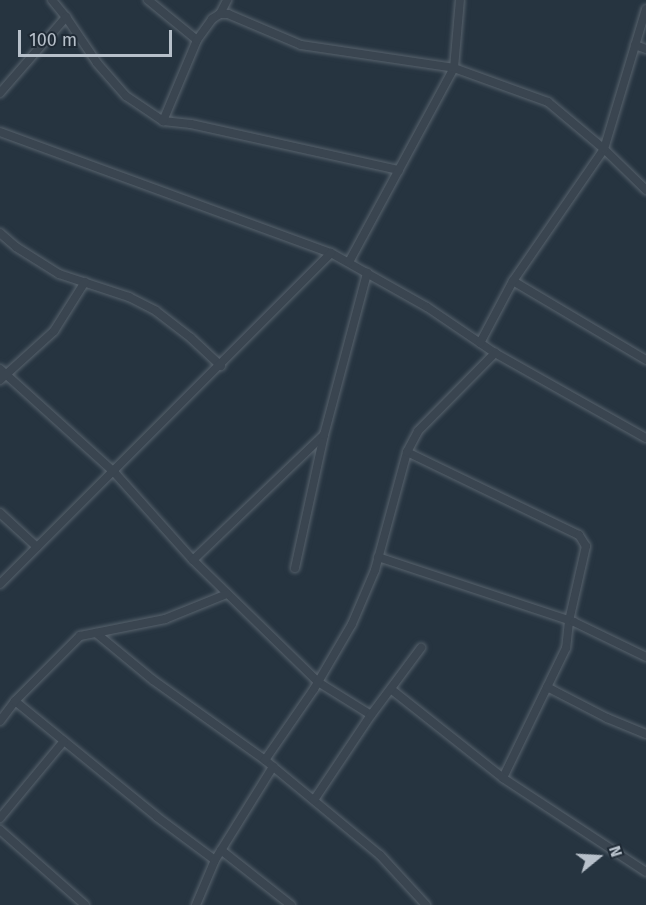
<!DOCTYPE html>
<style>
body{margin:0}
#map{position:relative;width:646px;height:905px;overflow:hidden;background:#263440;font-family:"Fira Sans",sans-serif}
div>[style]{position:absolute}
.roads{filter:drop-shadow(0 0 2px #58636d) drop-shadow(0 0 2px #58636d)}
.minor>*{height:8px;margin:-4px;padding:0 4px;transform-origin:4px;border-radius:4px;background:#3a4550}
span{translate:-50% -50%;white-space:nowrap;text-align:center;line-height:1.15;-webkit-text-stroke:4.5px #1f2a35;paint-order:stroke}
.north{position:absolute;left:568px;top:827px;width:60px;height:60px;-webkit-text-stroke:4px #1f2a35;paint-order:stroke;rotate:72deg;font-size:16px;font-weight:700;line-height:24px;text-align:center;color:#b7c0ca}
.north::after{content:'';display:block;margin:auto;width:21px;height:27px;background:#b7c0ca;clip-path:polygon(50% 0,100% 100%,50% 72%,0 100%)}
.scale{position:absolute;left:18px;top:30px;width:154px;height:27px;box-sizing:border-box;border:3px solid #b7c0ca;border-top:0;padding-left:8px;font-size:18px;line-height:21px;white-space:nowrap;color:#b7c0ca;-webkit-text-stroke:4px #1f2a35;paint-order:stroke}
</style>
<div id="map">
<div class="roads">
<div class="minor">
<i style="left:52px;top:0;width:22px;rotate:51deg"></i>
<i style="left:148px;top:0;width:63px;rotate:39.2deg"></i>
<i style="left:220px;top:14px;width:16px;rotate:-63deg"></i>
<i style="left:635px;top:45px;width:12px;rotate:20deg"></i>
<i style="left:0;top:93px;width:101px;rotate:-49deg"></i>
<i style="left:66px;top:17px;width:55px;rotate:56deg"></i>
<i style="left:97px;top:63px;width:44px;rotate:48.7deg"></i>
<i style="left:126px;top:96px;width:45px;rotate:34deg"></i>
<i style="left:163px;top:121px;width:28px;rotate:6deg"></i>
<i style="left:191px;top:124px;width:213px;rotate:12.5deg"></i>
<i style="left:163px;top:121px;width:88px;rotate:-67.2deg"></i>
<i style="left:197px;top:40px;width:26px;rotate:-54deg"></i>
<i style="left:212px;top:19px;width:9px;rotate:-32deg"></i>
<i style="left:220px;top:14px;width:8px"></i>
<i style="left:228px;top:14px;width:79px;rotate:23deg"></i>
<i style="left:301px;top:45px;width:155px;rotate:8.5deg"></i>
<i style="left:454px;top:68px;width:100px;rotate:19.9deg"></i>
<i style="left:548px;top:102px;width:73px;rotate:40deg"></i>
<i style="left:604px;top:149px;width:59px;rotate:44.3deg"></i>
<i style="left:0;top:132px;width:352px;rotate:20.1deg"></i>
<i style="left:331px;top:253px;width:110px;rotate:29.4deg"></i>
<i style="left:427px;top:307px;width:82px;rotate:34.1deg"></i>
<i style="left:495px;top:353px;width:173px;rotate:29.4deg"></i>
<i style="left:0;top:233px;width:21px;rotate:41deg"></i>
<i style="left:16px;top:247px;width:51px;rotate:32.1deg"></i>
<i style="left:59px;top:274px;width:74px;rotate:18.2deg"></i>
<i style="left:129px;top:297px;width:30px;rotate:27deg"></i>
<i style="left:156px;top:311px;width:44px;rotate:37.6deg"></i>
<i style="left:191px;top:338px;width:41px;rotate:43deg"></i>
<i style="left:349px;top:262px;width:221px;rotate:-61.6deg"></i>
<i style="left:454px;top:68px;width:68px;rotate:-85deg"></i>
<i style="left:513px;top:281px;width:155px;rotate:30.7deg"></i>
<i style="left:480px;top:343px;width:70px;rotate:-62deg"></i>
<i style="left:513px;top:281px;width:160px;rotate:-55.4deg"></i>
<i style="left:604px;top:149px;width:146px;rotate:-73.3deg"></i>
<i style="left:0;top:369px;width:154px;rotate:42.1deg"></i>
<i style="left:114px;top:472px;width:118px;rotate:48.1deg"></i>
<i style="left:193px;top:560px;width:175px;rotate:44.3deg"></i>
<i style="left:318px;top:682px;width:62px;rotate:31.9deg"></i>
<i style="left:0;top:380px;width:73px;rotate:-42.2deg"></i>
<i style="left:54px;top:331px;width:58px;rotate:-57.7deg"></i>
<i style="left:407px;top:452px;width:191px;rotate:25.8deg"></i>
<i style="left:579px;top:535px;width:13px;rotate:58deg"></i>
<i style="left:586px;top:546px;width:77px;rotate:102.8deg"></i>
<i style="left:569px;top:621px;width:27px;rotate:96deg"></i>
<i style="left:566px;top:648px;width:144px;rotate:115.9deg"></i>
<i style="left:0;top:513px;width:50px;rotate:42.6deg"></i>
<i style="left:378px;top:557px;width:206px;rotate:18.3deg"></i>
<i style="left:574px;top:622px;width:80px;rotate:25.9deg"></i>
<i style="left:193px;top:560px;width:181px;rotate:-43.7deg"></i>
<i style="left:295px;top:568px;width:136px;rotate:-77.7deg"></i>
<i style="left:324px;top:435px;width:168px;rotate:-75.1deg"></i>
<i style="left:0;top:584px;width:468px;rotate:-45deg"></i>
<i style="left:96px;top:633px;width:74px;rotate:39.5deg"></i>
<i style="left:153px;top:680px;width:138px;rotate:35.5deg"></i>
<i style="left:265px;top:760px;width:149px;rotate:39.6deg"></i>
<i style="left:380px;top:855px;width:68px;rotate:47.4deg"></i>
<i style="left:547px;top:687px;width:68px;rotate:27.3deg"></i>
<i style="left:607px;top:718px;width:42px;rotate:22.3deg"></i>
<i style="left:392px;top:690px;width:142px;rotate:38.4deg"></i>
<i style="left:503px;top:778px;width:171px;rotate:33.3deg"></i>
<i style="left:15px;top:701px;width:183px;rotate:39.2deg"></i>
<i style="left:157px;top:817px;width:72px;rotate:36.6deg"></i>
<i style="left:0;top:721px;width:25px;rotate:-53deg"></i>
<i style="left:15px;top:701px;width:92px;rotate:-45deg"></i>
<i style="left:80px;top:636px;width:87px;rotate:-11.3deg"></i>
<i style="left:165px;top:619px;width:67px;rotate:-22deg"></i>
<i style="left:265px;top:760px;width:86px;rotate:-55.4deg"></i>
<i style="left:314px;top:689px;width:75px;rotate:-59.7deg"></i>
<i style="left:352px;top:624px;width:59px;rotate:-66.9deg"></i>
<i style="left:375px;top:570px;width:122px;rotate:-74.8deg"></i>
<i style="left:407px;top:452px;width:24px;rotate:-62deg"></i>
<i style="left:418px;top:431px;width:110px;rotate:-45.4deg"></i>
<i style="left:314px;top:800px;width:102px;rotate:-56.2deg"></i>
<i style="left:371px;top:715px;width:84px;rotate:-53.3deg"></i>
<i style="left:0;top:818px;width:100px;rotate:-50.3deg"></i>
<i style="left:0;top:830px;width:113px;rotate:41.4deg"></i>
<i style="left:221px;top:850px;width:89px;rotate:38.2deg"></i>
<i style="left:196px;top:905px;width:49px;rotate:-67.1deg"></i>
<i style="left:215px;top:860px;width:110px;rotate:-58.1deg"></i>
</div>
</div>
<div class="north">N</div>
<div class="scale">100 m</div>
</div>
